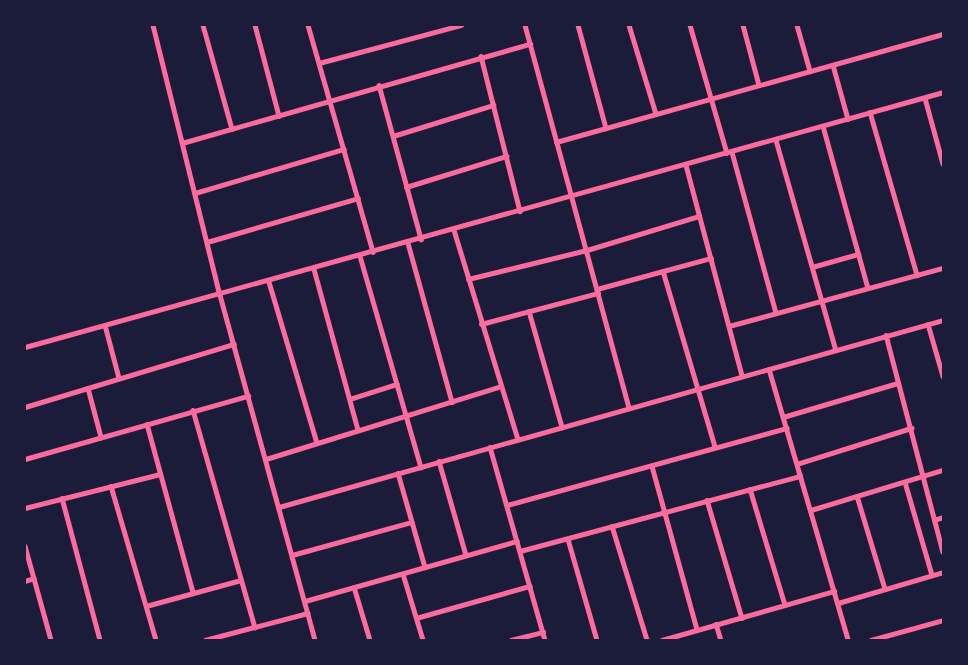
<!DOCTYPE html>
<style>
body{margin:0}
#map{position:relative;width:968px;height:665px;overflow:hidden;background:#1b1b3a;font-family:Inter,sans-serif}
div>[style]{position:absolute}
.minor>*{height:4.5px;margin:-2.25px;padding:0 2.25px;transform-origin:2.25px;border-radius:2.25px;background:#ff6b9d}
.tertiary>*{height:5px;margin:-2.5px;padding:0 2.5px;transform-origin:2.5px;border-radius:2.5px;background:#ff6b9d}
span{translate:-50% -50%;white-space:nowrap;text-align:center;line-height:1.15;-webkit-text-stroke:4px #1b1b3a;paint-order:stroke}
.frame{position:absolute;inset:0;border:26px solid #1b1b3a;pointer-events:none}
</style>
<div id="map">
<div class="minor">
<i style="left:153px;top:25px;width:278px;rotate:76.1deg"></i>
<i style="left:220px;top:295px;width:358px;rotate:74.6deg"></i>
<i style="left:203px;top:25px;width:108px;rotate:74.4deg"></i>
<i style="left:255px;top:25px;width:94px;rotate:75.2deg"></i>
<i style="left:308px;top:25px;width:236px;rotate:74deg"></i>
<i style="left:525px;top:25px;width:397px;rotate:74.8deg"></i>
<i style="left:578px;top:25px;width:107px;rotate:74.8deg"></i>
<i style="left:629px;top:25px;width:93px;rotate:73.1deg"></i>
<i style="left:690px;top:25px;width:133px;rotate:73.9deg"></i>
<i style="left:743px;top:25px;width:62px;rotate:75.1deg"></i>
<i style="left:797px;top:25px;width:48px;rotate:74.2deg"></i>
<i style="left:481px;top:56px;width:160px;rotate:75.9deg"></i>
<i style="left:319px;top:63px;width:147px;rotate:-15deg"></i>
<i style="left:833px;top:65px;width:56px;rotate:74.5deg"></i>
<i style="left:379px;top:85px;width:160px;rotate:74.7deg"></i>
<i style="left:925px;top:98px;width:68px;rotate:74.7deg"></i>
<i style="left:870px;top:112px;width:170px;rotate:73.9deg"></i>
<i style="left:823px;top:126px;width:168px;rotate:74.5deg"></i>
<i style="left:393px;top:136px;width:105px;rotate:-17.2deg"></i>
<i style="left:776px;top:140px;width:218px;rotate:74.1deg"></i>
<i style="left:556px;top:142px;width:402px;rotate:-15.6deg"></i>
<i style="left:182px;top:143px;width:362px;rotate:-15.9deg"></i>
<i style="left:732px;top:152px;width:167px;rotate:74.7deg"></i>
<i style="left:686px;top:165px;width:218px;rotate:75.1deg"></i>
<i style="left:406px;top:187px;width:105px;rotate:-17.2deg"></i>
<i style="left:195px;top:193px;width:155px;rotate:-16.5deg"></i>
<i style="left:454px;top:230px;width:219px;rotate:73deg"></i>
<i style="left:207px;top:242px;width:157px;rotate:-16.2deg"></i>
<i style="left:408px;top:243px;width:165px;rotate:74.5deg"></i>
<i style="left:360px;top:256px;width:220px;rotate:73.9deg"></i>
<i style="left:812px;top:267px;width:48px;rotate:-15.8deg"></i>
<i style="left:314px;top:269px;width:167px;rotate:74.7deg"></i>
<i style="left:663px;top:271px;width:183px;rotate:73.5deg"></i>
<i style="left:468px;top:279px;width:122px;rotate:-13.7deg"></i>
<i style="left:587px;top:250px;width:117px;rotate:-16.9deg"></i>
<i style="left:269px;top:282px;width:168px;rotate:73.4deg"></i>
<i style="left:597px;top:289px;width:118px;rotate:-15.2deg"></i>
<i style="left:529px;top:311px;width:121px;rotate:74.1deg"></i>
<i style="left:481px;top:324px;width:121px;rotate:-14.8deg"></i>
<i style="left:928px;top:324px;width:54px;rotate:73.9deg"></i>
<i style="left:105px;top:325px;width:55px;rotate:75.2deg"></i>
<i style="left:729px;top:326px;width:222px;rotate:-15.2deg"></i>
<i style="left:886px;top:335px;width:224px;rotate:75.3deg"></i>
<i style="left:769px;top:369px;width:282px;rotate:73.7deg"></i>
<i style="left:88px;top:388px;width:51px;rotate:75.1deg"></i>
<i style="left:350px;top:399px;width:49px;rotate:-17.7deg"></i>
<i style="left:25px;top:407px;width:218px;rotate:-16.8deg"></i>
<i style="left:193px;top:410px;width:226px;rotate:74.1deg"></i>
<i style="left:783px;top:417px;width:120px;rotate:-16.5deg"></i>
<i style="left:147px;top:424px;width:174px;rotate:74.7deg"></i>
<i style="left:490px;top:447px;width:201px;rotate:74.1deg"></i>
<i style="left:25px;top:459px;width:232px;rotate:-15.8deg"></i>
<i style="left:266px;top:459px;width:244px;rotate:-17.2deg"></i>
<i style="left:439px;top:461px;width:98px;rotate:74deg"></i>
<i style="left:797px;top:464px;width:120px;rotate:-17.5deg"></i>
<i style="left:652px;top:466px;width:169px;rotate:74.6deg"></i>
<i style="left:398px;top:473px;width:98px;rotate:74deg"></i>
<i style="left:905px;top:482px;width:97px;rotate:73.8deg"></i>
<i style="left:111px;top:486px;width:160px;rotate:73.7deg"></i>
<i style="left:750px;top:489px;width:121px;rotate:73.2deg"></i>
<i style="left:857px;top:496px;width:97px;rotate:73.2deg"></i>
<i style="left:62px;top:498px;width:147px;rotate:75deg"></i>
<i style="left:707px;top:500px;width:123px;rotate:73.5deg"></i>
<i style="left:507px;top:505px;width:290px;rotate:-15.4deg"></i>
<i style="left:279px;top:507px;width:690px;rotate:-15.73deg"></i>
<i style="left:25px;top:508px;width:139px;rotate:-14.1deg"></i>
<i style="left:811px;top:510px;width:138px;rotate:-16.9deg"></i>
<i style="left:934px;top:520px;width:9px;rotate:-18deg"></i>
<i style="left:612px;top:526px;width:119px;rotate:72.9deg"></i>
<i style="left:568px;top:539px;width:105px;rotate:74deg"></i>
<i style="left:25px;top:546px;width:98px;rotate:74.5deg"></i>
<i style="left:520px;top:551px;width:290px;rotate:-15deg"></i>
<i style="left:292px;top:555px;width:124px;rotate:-15.4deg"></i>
<i style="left:403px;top:574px;width:69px;rotate:73.1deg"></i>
<i style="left:25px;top:581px;width:9px;rotate:-18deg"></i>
<i style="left:354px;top:587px;width:55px;rotate:73.2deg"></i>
<i style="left:305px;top:601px;width:220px;rotate:-15.8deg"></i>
<i style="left:838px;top:603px;width:109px;rotate:-16.4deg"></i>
<i style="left:146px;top:606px;width:98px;rotate:-15.3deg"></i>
<i style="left:416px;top:618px;width:118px;rotate:-15.7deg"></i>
<i style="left:716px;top:624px;width:17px;rotate:73deg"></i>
<i style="left:205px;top:640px;width:106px;rotate:-14.7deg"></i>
<i style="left:511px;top:640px;width:33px;rotate:-14deg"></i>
<i style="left:662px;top:640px;width:179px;rotate:-15.9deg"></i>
<i style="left:871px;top:640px;width:75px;rotate:-15.5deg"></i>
</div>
<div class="tertiary">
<i style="left:25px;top:347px;width:953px;rotate:-15.52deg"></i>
</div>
<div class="frame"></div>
</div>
